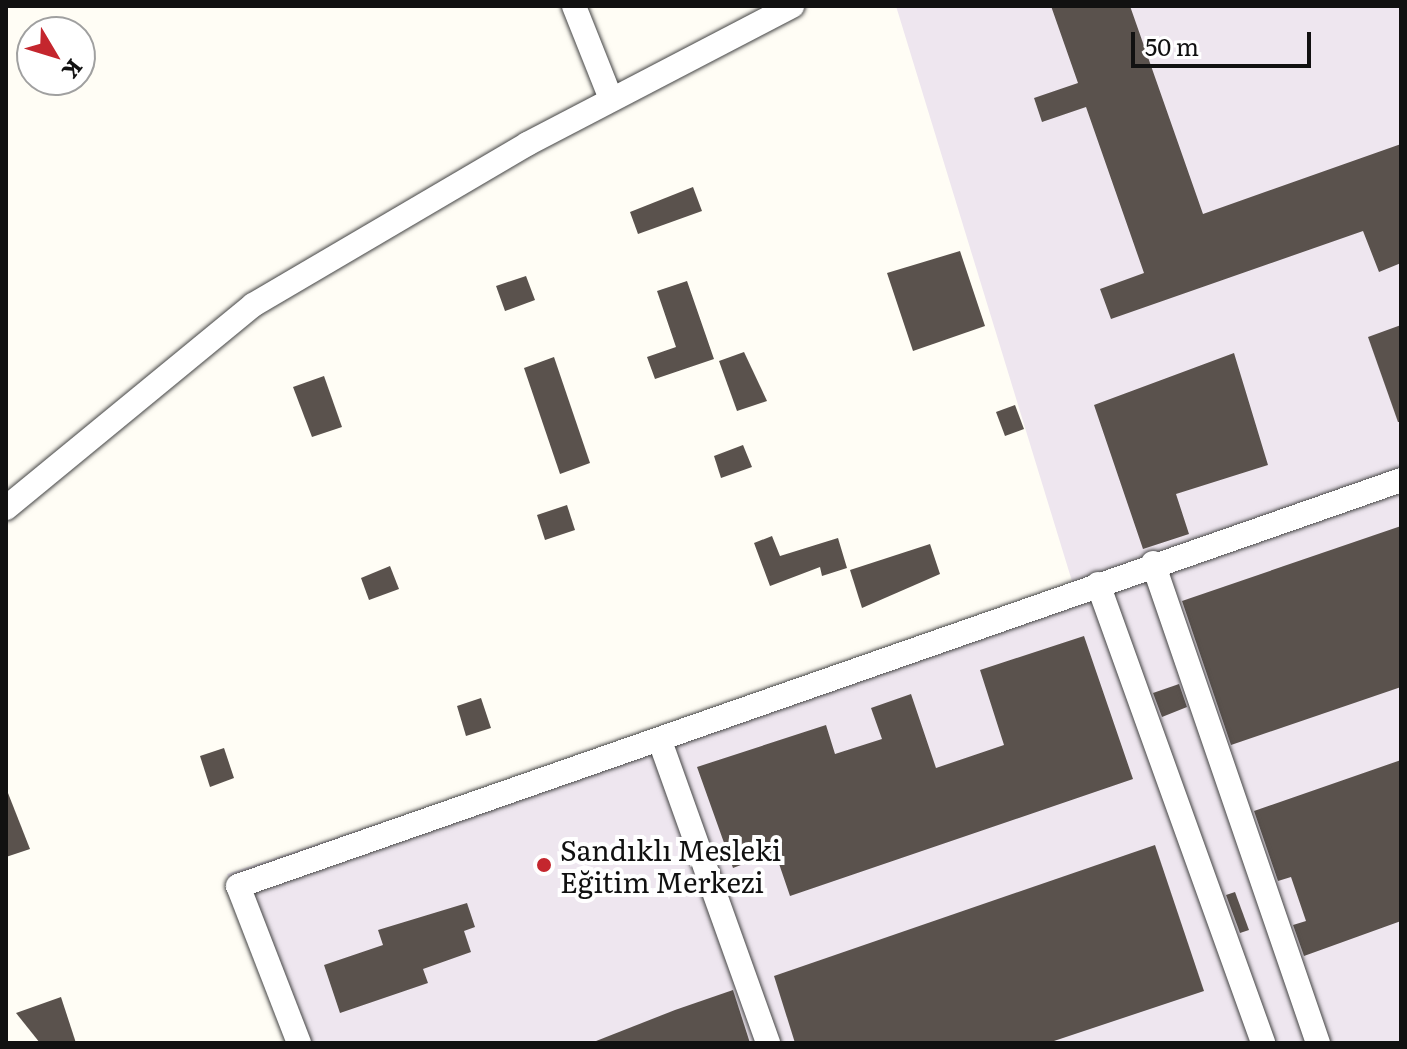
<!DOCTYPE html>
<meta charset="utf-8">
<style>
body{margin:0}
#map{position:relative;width:1407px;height:1049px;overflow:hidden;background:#fffdf5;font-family:Literata,serif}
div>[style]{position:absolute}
.industrial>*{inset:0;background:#eee6ef}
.building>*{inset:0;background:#5a524d}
.roads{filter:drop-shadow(0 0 2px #444) drop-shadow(0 0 2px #444)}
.minor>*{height:24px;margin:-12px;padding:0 12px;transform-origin:12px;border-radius:12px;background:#fff}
.dots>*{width:22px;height:22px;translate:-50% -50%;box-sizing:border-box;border:4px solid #fff;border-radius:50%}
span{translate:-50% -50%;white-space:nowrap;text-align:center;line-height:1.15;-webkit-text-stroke:8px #fff;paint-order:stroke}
.poi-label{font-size:28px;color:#111}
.left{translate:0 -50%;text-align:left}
.frame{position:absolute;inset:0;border:8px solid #111;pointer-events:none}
.north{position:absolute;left:16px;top:16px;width:80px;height:80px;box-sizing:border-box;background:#fff;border:2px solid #a0a0a0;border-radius:50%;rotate:128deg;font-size:22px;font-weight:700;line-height:32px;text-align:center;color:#111}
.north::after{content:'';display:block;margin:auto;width:28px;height:36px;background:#c4262e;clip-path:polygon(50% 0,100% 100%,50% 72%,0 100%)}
.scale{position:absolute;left:1131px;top:32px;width:180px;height:36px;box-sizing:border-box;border:4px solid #111;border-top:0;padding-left:10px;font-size:24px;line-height:28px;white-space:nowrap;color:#111;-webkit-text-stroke:6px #fff;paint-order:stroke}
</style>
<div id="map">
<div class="industrial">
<i style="clip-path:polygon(896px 6px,1401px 6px,1401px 1043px,292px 1043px,227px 874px,1075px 591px)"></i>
</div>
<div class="building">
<i style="clip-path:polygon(1051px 6px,1130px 6px,1203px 214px,1401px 144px,1401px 263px,1379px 272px,1363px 231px,1111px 319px,1100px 289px,1144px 273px,1086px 107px,1042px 122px,1034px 98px,1078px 83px)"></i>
<i style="clip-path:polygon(693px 187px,702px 211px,638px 234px,630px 212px)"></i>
<i style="clip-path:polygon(960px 251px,985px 326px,913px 351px,887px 273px)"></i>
<i style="clip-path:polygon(526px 276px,535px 300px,505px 311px,496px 286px)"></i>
<i style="clip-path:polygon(687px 281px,714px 359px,655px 379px,647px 357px,676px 347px,657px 291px)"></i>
<i style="clip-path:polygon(1401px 325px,1401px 422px,1398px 422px,1368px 337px)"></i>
<i style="clip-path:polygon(744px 352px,767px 401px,737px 411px,719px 361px)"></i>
<i style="clip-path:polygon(1234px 353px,1268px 465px,1176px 494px,1189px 534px,1143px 549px,1094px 405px)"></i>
<i style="clip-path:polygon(554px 357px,590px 463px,560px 474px,524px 368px)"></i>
<i style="clip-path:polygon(324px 376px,342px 427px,312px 437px,293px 387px)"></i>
<i style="clip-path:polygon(1015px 405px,1024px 429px,1005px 436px,996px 412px)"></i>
<i style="clip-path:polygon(743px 445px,752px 467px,721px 478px,714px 456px)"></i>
<i style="clip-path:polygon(567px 505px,575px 530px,545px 540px,537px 515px)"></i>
<i style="clip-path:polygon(1401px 526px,1401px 687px,1231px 745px,1182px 601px)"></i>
<i style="clip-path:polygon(772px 536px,780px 556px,838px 538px,847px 568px,822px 576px,820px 567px,770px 586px,754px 543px)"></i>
<i style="clip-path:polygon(930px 544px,940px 574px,862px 608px,850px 570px)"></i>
<i style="clip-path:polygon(390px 566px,399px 589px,369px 600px,361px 578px)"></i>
<i style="clip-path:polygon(1084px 636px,1133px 779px,790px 896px,775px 852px,733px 868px,697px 767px,826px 725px,835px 754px,882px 739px,871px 708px,911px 694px,936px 768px,1004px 745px,980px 670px)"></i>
<i style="clip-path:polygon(1179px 684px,1187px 707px,1162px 717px,1153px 693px)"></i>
<i style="clip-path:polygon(481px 698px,491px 728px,466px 736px,457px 706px)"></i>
<i style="clip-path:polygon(224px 748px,234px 778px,210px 787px,200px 756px)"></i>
<i style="clip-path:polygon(1401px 760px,1401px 921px,1304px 956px,1293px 925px,1306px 921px,1291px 877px,1278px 881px,1254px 811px)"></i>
<i style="clip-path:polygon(6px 788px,30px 849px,6px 857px)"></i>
<i style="clip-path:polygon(1155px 845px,1204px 991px,1048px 1043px,795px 1043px,774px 976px)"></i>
<i style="clip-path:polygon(1235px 892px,1249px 930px,1240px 933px,1226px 895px)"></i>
<i style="clip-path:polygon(467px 903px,475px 927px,464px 931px,471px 952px,423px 969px,428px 983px,340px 1013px,324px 965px,383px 945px,378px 930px)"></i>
<i style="clip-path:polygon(733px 990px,750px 1043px,591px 1043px,675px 1010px)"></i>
<i style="clip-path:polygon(61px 997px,76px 1043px,40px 1043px,16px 1013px)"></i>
</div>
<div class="roads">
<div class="minor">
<i style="left:574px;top:6px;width:100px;rotate:68.3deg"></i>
<i style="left:6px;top:508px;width:320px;rotate:-39.4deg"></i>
<i style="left:253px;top:305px;width:318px;rotate:-30.4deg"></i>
<i style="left:527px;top:144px;width:299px;rotate:-27.5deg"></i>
<i style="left:1153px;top:563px;width:508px;rotate:71.03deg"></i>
<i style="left:1098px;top:584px;width:488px;rotate:70.2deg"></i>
<i style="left:660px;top:741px;width:321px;rotate:70.3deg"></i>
<i style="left:299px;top:1043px;width:168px;rotate:-111.2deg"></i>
<i style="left:238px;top:886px;width:1232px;rotate:-19.24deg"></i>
</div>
</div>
<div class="dots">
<i style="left:544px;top:865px;background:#c4262e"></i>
</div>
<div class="poi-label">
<span class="left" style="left:560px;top:865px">Sandıklı Mesleki<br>Eğitim Merkezi</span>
</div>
<div class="frame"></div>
<div class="north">K</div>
<div class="scale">50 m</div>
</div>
